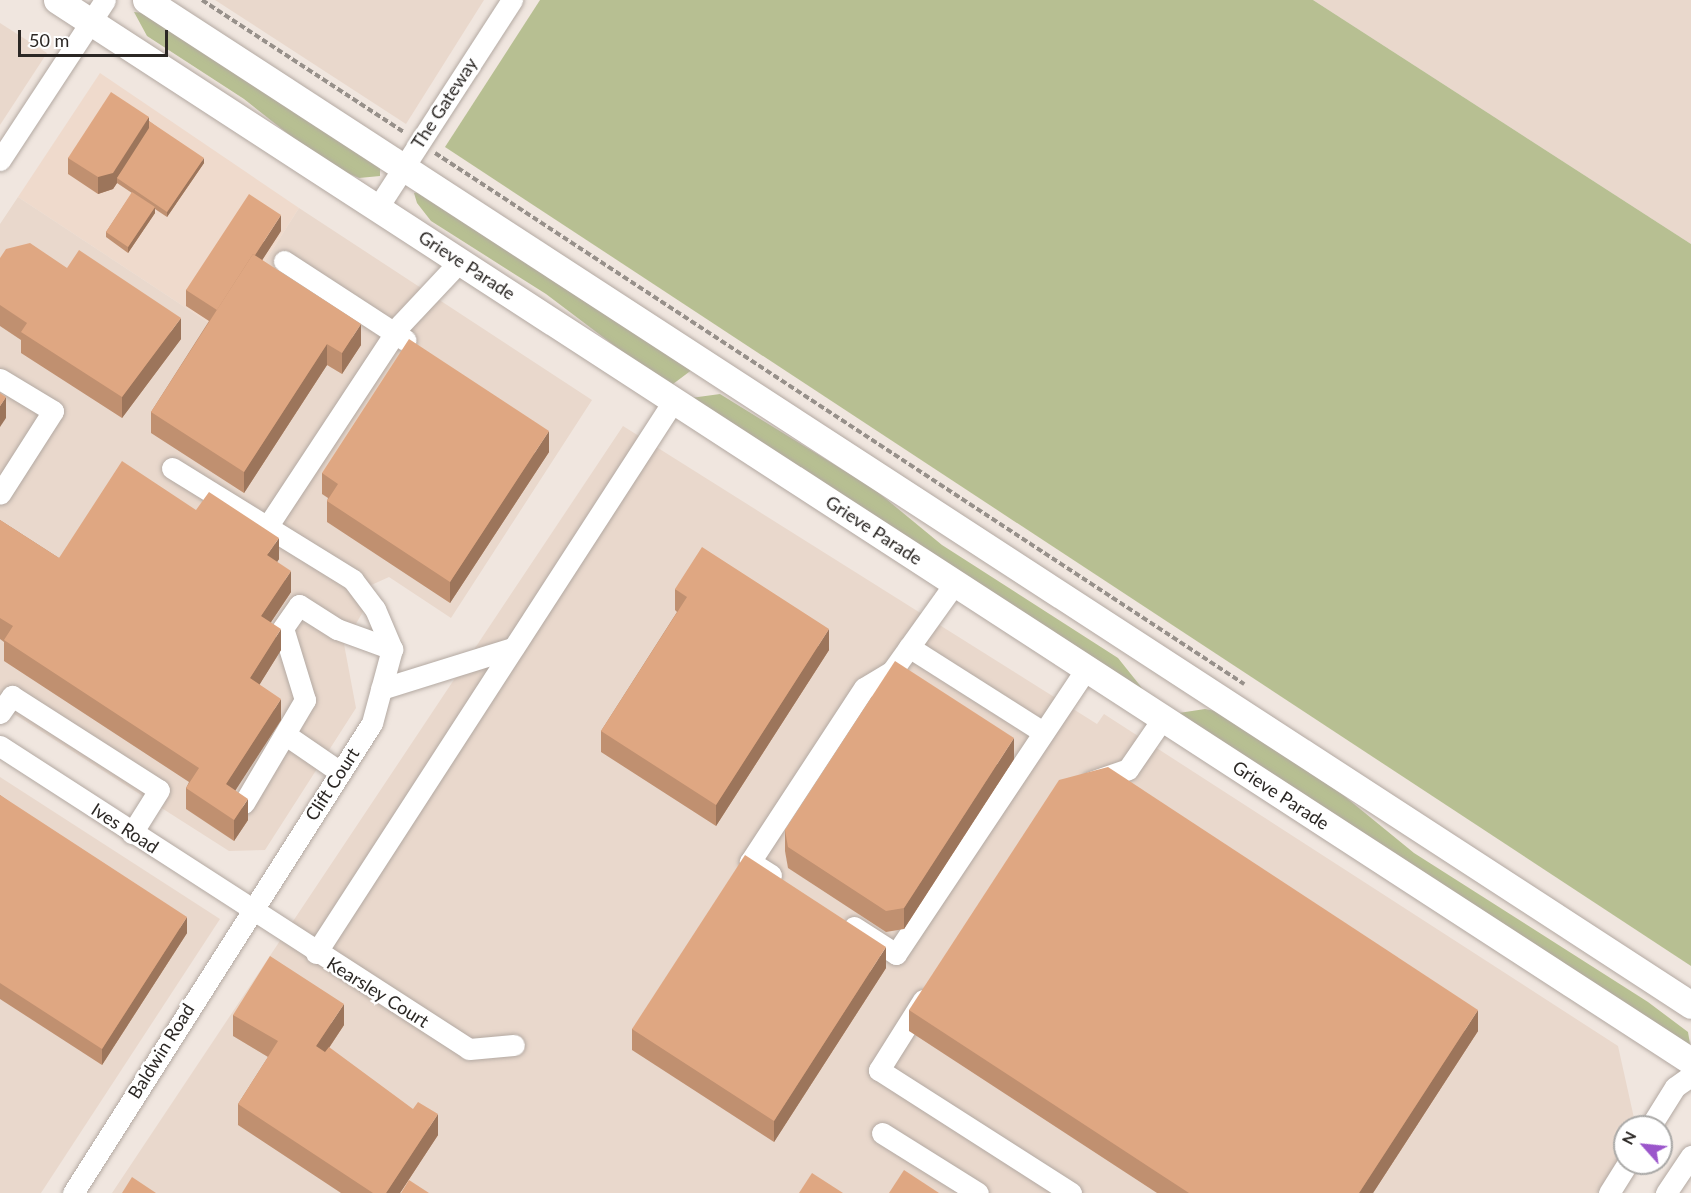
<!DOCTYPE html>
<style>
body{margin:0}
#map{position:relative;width:1691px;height:1193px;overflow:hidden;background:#f0e6df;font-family:Lato,sans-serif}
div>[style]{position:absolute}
.commercial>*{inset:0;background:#efdacc}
.built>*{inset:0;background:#e9d8cc}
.green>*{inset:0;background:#b7bf92}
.path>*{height:4px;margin-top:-2px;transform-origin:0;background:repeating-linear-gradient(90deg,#97908a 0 6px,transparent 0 9px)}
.roads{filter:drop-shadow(0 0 2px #b3a9a2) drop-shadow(0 0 2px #b3a9a2)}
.minor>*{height:21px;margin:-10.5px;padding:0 10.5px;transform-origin:10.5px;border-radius:10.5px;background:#fff}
.major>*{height:27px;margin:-13.5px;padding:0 13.5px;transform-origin:13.5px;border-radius:13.5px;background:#fff}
.wall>*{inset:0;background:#c09070}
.shaded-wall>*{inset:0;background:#9c755b}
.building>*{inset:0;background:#dfa782}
span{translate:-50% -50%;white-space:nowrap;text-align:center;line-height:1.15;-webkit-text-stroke:5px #fff;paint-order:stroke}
.street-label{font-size:18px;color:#2b2724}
.north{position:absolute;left:1613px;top:1115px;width:60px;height:60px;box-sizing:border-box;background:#fff;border:2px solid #aaa9a7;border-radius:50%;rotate:297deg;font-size:16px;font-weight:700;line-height:24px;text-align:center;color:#2b2724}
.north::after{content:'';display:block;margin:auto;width:21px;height:27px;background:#9b56cb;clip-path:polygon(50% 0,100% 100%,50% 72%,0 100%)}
.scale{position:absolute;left:18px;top:30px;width:150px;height:27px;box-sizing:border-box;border:3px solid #2b2724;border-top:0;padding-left:8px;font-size:18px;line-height:21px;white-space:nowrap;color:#2b2724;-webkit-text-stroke:4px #fff;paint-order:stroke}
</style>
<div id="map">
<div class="commercial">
<i style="clip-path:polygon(100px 73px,299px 208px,221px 331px,18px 197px)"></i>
</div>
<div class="built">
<i style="clip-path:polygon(215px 0,484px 0,406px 124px)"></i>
<i style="clip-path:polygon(1313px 0,1691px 0,1691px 244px)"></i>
<i style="clip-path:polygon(0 23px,47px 53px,0 125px)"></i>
<i style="clip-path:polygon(18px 197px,221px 331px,299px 208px,592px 400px,451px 618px,389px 577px,356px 592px,367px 605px,344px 644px,356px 708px,265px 850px,229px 851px,0 705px,0 224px)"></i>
<i style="clip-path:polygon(623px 426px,1097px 724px,1104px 714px,1618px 1046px,1636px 1127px,1625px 1127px,1625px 1149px,1597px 1193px,112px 1193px)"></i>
<i style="clip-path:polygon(0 777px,220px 919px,41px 1193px,0 1193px)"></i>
</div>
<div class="green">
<i style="clip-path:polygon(540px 0,1313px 0,1691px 244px,1691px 966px,445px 147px)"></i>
<i style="clip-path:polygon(134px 12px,144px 13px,380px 167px,380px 176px,359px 178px,325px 163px,244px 99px,147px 36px)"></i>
<i style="clip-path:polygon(419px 192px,693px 369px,669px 387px,546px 294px,431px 221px,417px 203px,414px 193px)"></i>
<i style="clip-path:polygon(720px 394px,874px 489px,942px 545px,1118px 658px,1146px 693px,691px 398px)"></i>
<i style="clip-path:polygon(1205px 709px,1221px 712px,1343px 795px,1414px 853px,1648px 1002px,1688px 1032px,1691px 1050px,1179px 713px)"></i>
</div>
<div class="path">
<i style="left:202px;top:0;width:241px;rotate:33.2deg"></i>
<i style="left:435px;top:153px;width:968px;rotate:33.28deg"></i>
</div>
<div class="roads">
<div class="minor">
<i style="left:0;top:160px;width:191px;rotate:-56.7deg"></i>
<i style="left:378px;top:207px;width:247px;rotate:-57.1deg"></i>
<i style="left:284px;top:261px;width:145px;rotate:33.1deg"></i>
<i style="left:0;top:379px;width:62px;rotate:31.1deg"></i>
<i style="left:53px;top:411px;width:98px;rotate:122.6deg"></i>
<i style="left:172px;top:468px;width:213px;rotate:31.7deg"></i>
<i style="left:353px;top:580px;width:36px;rotate:53deg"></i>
<i style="left:375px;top:609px;width:43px;rotate:67deg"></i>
<i style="left:267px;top:527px;width:242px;rotate:-56.6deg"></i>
<i style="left:400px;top:325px;width:88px;rotate:-46.8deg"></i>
<i style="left:909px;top:647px;width:159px;rotate:32.4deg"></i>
<i style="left:381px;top:689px;width:138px;rotate:-17.3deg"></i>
<i style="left:0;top:713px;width:21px;rotate:-55deg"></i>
<i style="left:12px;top:696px;width:174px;rotate:32.6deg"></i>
<i style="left:159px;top:790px;width:51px;rotate:122.1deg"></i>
<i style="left:286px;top:735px;width:65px;rotate:34.4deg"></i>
<i style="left:0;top:746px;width:558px;rotate:32.86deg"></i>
<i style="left:469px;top:1049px;width:45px;rotate:-5.1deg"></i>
<i style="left:1091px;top:782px;width:39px;rotate:-19deg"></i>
<i style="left:1128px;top:769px;width:62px;rotate:-55.5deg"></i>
<i style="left:244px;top:803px;width:120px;rotate:-59.4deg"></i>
<i style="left:305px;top:700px;width:75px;rotate:-107deg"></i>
<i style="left:283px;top:628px;width:28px;rotate:-55deg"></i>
<i style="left:299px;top:605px;width:45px;rotate:32.3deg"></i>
<i style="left:337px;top:629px;width:59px;rotate:20deg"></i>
<i style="left:771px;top:875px;width:25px;rotate:-148deg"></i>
<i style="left:750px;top:862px;width:208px;rotate:-56.8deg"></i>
<i style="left:864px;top:688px;width:33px;rotate:-31deg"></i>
<i style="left:892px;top:671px;width:108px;rotate:-54.4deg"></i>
<i style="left:854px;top:927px;width:50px;rotate:32.7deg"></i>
<i style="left:896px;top:954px;width:343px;rotate:-56.3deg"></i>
<i style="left:316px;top:953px;width:659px;rotate:-57.08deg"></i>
<i style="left:923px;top:1000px;width:83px;rotate:122.2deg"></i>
<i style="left:879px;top:1070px;width:228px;rotate:32.6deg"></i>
<i style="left:1650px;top:1127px;width:47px;rotate:-58deg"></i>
<i style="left:1675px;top:1087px;width:19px;rotate:-35deg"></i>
<i style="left:882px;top:1133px;width:113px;rotate:32deg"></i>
<i style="left:73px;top:1193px;width:557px;rotate:-57.54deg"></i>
<i style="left:372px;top:723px;width:77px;rotate:-74.9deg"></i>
<i style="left:1609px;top:1193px;width:36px;rotate:-58deg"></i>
<i style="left:1666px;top:1193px;width:45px;rotate:-56deg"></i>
</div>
<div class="major">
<i style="left:57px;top:0;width:1948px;rotate:33deg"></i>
<i style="left:146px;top:0;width:1843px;rotate:33.04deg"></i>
</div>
</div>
<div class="wall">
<i style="clip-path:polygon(149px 121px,204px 163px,167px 217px,155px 209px,155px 213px,128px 253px,106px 237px,106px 232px,132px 193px,117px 183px,113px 189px,98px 194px,68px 174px,68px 158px)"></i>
<i style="clip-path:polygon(281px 231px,262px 260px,361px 345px,342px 374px,327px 365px,244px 493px,151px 433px,151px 412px,209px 321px,186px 306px,186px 290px)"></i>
<i style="clip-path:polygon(0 258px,67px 268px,181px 339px,122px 418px,21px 353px,21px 340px,0 326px)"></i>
<i style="clip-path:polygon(549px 452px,450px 603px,327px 522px,327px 501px,328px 498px,322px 494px,322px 473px)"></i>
<i style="clip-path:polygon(196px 510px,279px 559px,277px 562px,291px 592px,271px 622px,281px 650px,259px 685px,281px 720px,235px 790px,248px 820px,234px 841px,186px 809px,186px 788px,189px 782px,4px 661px,4px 642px,0 639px,0 520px,59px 558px)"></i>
<i style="clip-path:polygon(675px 589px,829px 650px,716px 826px,601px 752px,601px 731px,677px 612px,675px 610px)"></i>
<i style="clip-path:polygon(1014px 759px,904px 929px,886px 932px,788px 868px,785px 851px,785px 830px)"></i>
<i style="clip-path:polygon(0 795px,187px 933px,102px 1065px,0 999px)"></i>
<i style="clip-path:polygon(886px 968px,774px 1142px,632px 1050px,632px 1029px)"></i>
<i style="clip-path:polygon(909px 1010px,1478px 1031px,1373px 1193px,1157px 1193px,909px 1031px)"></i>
<i style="clip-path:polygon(233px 1015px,344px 1025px,329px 1048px,438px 1135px,400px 1193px,341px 1193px,238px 1125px,238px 1104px,268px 1057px,233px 1036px)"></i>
</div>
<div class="shaded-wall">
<i style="clip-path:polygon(149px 117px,149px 133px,117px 178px,117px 183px,113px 189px,98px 194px,98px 177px)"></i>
<i style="clip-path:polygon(204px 158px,204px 163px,167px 217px,167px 212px)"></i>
<i style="clip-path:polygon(155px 207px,155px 213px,128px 253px,128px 247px)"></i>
<i style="clip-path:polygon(281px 215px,281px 231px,219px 327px,219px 311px)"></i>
<i style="clip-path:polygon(181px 318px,181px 339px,122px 418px,122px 397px)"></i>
<i style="clip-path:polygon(361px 324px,361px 345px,342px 374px,342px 353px)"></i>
<i style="clip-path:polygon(327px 344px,327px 365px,244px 493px,244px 472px)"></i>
<i style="clip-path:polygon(6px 397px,6px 418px,0 427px,0 406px)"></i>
<i style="clip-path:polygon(549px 431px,549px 452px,450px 603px,450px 582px)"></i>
<i style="clip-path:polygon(279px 538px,279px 559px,267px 577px,267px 555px)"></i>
<i style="clip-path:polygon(291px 571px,291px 592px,261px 637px,261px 616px)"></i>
<i style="clip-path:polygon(281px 629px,281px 650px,250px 700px,250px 678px)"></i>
<i style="clip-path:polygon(829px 629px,829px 650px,716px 826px,716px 805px)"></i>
<i style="clip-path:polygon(281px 699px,281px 720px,226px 805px,226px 784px)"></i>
<i style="clip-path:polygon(1014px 738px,1014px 759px,904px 929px,904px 908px)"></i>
<i style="clip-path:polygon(248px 799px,248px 820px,234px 841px,234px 820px)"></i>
<i style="clip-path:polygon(187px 917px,187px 933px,102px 1065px,102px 1049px)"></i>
<i style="clip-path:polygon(886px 947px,886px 968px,774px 1142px,774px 1121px)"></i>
<i style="clip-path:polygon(344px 1004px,344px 1025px,316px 1067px,316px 1046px)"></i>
<i style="clip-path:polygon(1478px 1010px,1478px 1031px,1373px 1193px,1359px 1193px)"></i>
<i style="clip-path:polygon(438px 1114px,438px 1135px,400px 1193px,386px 1193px)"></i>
</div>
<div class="building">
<i style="clip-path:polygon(111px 92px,149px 117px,113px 173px,98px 177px,68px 158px)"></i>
<i style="clip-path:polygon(149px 121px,204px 158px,167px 212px,117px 178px,149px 128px)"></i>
<i style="clip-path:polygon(132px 192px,155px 207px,128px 247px,106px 232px)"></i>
<i style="clip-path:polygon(249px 194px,281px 215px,255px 255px,253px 254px,217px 310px,186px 290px)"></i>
<i style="clip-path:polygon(30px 243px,67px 268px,79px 250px,181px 318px,122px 397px,21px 332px,27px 323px,0 305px,0 258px,6px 249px)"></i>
<i style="clip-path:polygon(253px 254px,361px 324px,342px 353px,327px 344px,244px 472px,151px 412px)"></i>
<i style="clip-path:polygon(409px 339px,549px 431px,450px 582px,327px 501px,338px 484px,322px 473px)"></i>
<i style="clip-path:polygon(0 393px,6px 397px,0 406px)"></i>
<i style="clip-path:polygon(122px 461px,196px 510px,209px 492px,279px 538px,267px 555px,291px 571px,261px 616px,281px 629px,250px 678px,281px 699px,226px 784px,248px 799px,234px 820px,186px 788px,199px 768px,4px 640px,13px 626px,0 618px,0 520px,59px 558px)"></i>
<i style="clip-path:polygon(702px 547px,829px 629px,716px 805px,601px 731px,687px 597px,675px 589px)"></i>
<i style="clip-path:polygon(895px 661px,1014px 738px,904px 908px,886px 911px,788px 847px,785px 830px)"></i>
<i style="clip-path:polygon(1108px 767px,1478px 1010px,1359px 1193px,1189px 1193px,909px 1010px,1059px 780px)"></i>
<i style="clip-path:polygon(0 795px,187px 917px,102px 1049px,0 983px)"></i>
<i style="clip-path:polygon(745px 855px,886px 947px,774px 1121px,632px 1029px)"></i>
<i style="clip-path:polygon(270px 956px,344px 1004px,316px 1046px,325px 1052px,329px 1047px,413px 1109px,418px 1102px,438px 1114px,386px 1193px,373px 1193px,238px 1104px,278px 1041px,233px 1015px)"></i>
<i style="clip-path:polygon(904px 1170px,939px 1193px,889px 1193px)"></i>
<i style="clip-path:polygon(812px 1173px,843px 1193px,799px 1193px)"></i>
<i style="clip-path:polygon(132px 1177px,156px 1193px,122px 1193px)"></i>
<i style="clip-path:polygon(409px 1180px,429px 1193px,401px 1193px)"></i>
</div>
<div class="street-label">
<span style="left:444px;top:103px;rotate:-57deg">The Gateway</span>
<span style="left:467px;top:265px;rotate:33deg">Grieve Parade</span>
<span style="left:874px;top:530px;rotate:33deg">Grieve Parade</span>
<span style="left:332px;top:784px;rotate:-57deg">Clift Court</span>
<span style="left:1281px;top:795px;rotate:33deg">Grieve Parade</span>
<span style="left:125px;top:828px;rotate:33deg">Ives Road</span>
<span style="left:378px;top:992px;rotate:32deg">Kearsley Court</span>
<span style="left:161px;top:1051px;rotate:-58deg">Baldwin Road</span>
</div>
<div class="north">N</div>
<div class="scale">50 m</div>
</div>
